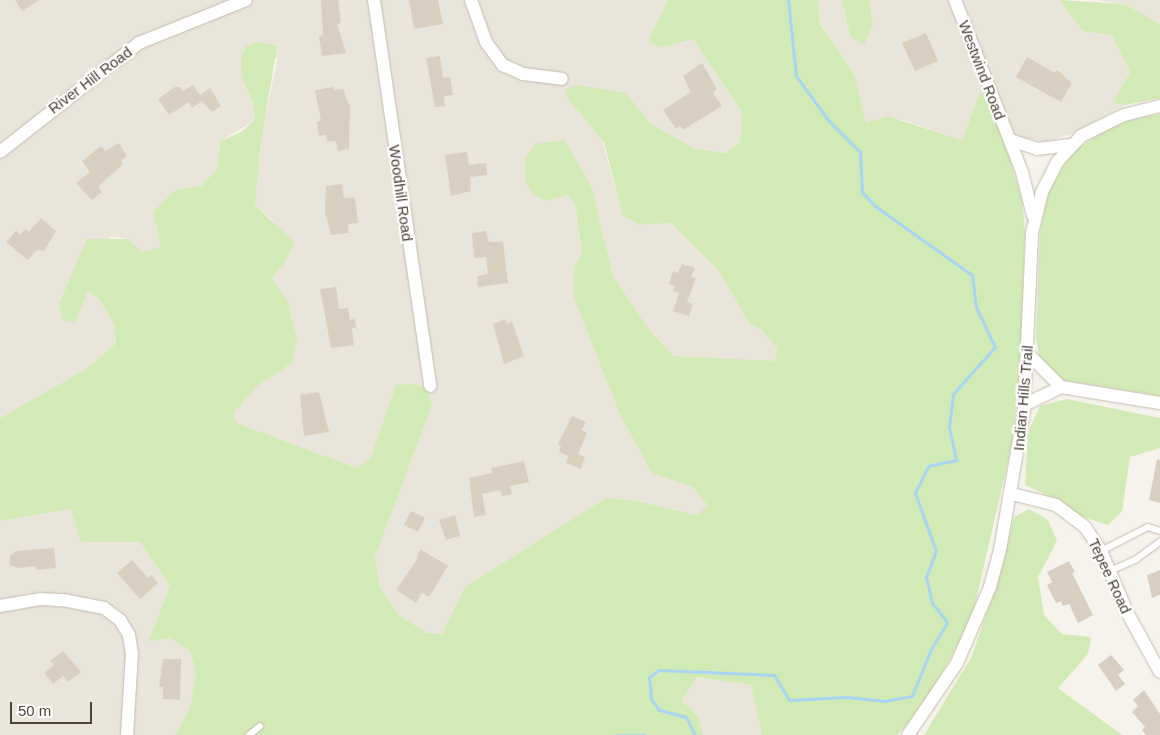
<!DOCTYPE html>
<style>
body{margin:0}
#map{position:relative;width:1160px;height:735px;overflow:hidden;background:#f6f3ec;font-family:Arial,sans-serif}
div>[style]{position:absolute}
.residential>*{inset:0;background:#eae5da}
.green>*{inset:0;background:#d2eab5}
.stream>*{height:3px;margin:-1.5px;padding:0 1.5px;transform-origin:1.5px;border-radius:1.5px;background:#a9d4f2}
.building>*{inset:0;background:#d8cfc1}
.roads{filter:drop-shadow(0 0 1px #c2bbae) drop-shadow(0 0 1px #c2bbae)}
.service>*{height:6px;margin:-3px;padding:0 3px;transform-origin:3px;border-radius:3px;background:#fff}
.minor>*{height:12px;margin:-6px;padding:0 6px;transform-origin:6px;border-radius:6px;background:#fff}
span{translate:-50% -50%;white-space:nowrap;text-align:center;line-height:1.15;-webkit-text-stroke:4.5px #fff;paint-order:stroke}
.street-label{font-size:15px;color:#4b4439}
.scale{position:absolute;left:10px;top:702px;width:82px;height:22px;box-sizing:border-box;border:2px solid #4b4439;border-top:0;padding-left:6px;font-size:15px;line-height:18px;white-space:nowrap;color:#4b4439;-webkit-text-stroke:4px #fff;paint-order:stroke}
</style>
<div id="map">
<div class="residential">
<i style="clip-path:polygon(0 0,668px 0,648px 41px,661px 48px,693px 39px,742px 112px,740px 142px,726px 153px,693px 148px,650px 123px,626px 93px,569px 100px,602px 139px,623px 216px,640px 225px,671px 223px,695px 246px,718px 270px,750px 324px,762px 330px,777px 349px,775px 362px,674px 356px,651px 332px,613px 276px,592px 188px,565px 140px,547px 201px,568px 195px,575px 203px,582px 254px,574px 267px,652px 473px,693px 487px,708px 506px,696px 515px,637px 501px,606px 498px,465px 587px,442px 634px,427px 633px,400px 616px,379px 589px,375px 557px,432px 405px,396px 385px,370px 459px,357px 468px,237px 423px,232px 413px,256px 387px,292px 363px,288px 302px,272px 279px,286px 260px,272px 219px,255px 205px,259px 148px,278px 57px,242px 79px,253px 102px,255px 120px,221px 141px,217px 169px,201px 186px,175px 190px,154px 212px,162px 247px,142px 253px,128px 239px,110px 236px,75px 321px,88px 291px,99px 299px,114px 324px,116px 343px,86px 369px,0 418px)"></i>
<i style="clip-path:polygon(818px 0,842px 0,850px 36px,873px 23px,869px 0,1059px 0,1083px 31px,1112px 34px,1130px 72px,1113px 103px,1125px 105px,1072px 134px,1045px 141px,1001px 135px,982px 89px,962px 140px,903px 120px,866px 123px,855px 76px,820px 23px)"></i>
<i style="clip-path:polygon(1097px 0,1160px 0,1160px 24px,1124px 4px)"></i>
<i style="clip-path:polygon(72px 509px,81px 542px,140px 542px,170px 586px,148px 642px,169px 638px,190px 651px,196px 672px,190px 708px,175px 735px,0 735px,0 521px)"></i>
<i style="clip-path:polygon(697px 677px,751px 685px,762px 735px,703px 735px,698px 715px,682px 701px)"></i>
</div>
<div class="green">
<i style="clip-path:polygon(668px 0,818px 0,820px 24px,855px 76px,866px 123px,887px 116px,962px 140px,982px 88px,1006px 146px,1022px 200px,1025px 230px,1021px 354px,1013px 440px,971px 622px,926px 701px,898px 735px,762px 735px,751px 685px,697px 677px,682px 701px,698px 715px,703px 735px,175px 735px,190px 708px,196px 672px,190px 651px,169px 638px,148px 642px,170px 586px,140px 542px,81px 542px,71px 509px,0 521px,0 418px,86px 369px,116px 343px,114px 324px,99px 299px,88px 291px,75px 322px,63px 320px,59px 304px,87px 239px,128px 239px,142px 252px,161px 247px,153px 212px,175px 190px,201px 186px,217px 169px,221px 141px,241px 132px,255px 120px,253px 102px,242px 79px,241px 59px,246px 46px,259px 42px,277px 46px,260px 148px,255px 205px,294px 242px,286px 260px,272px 279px,288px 302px,297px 340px,292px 363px,256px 387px,233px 413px,237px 423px,357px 468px,370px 459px,396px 385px,416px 384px,427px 390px,432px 405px,375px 557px,380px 589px,400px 616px,427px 633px,442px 634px,465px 587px,606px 498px,637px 501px,696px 515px,708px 506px,693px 487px,652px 473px,620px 414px,574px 298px,574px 267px,582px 254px,575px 203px,568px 195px,547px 201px,534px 195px,525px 180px,525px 159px,535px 144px,565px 140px,592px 188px,613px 276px,651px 332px,674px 356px,775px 361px,777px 349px,762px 330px,750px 324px,718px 270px,671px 223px,640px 225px,623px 216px,604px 142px,569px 100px,565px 89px,576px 85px,626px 93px,650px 123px,693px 148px,726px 153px,740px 142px,742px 112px,693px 39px,661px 48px,648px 41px)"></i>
<i style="clip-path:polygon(842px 0,869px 0,873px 23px,864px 45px,850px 36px)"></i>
<i style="clip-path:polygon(1059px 0,1124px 4px,1160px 24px,1160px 98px,1125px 105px,1113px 103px,1130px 72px,1112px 35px,1083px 31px)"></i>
<i style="clip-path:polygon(1160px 114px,1160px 396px,1063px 380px,1051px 373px,1039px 356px,1036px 338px,1040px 232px,1048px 193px,1071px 153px,1116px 123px)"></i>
<i style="clip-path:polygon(1067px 399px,1160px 418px,1160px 448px,1130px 457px,1122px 511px,1108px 525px,1083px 517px,1058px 500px,1025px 485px,1028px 432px,1040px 406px)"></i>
<i style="clip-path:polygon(1029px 509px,1048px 520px,1057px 541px,1038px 577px,1044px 615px,1062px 634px,1091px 637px,1088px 654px,1058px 688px,1122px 735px,924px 735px,971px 658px,1001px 572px,1014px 517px)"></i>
</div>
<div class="stream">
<i style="left:616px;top:735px;width:29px"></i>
<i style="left:695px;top:735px;width:20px;rotate:-117deg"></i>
<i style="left:686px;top:717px;width:28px;rotate:-165deg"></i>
<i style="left:659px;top:710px;width:14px;rotate:-126deg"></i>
<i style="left:651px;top:699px;width:22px;rotate:-95deg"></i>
<i style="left:649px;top:677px;width:12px;rotate:-35deg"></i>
<i style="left:659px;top:670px;width:115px;rotate:2.5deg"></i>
<i style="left:774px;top:675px;width:29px;rotate:59deg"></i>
<i style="left:789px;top:700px;width:58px;rotate:-3deg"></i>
<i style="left:847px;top:697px;width:37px;rotate:6deg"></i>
<i style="left:884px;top:701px;width:28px;rotate:-10deg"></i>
<i style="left:912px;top:696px;width:51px;rotate:-68deg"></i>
<i style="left:931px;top:649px;width:31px;rotate:-59deg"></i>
<i style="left:947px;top:622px;width:24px;rotate:-128deg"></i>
<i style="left:932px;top:603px;width:27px;rotate:-103deg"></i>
<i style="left:926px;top:577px;width:28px;rotate:-69deg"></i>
<i style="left:936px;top:551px;width:62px;rotate:-109.9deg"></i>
<i style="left:915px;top:493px;width:30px;rotate:-64deg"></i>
<i style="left:928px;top:466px;width:29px;rotate:-12deg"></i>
<i style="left:956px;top:460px;width:34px;rotate:-102deg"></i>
<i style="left:949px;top:427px;width:33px;rotate:-83deg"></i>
<i style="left:953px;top:394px;width:63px;rotate:-48.2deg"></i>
<i style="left:995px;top:347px;width:44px;rotate:-115.4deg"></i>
<i style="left:976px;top:307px;width:32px;rotate:-97deg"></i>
<i style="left:972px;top:275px;width:119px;rotate:-144.6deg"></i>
<i style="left:875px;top:206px;width:19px;rotate:-133deg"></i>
<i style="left:862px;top:192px;width:40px;rotate:-92.9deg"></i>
<i style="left:860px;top:152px;width:44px;rotate:-135deg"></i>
<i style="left:829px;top:121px;width:56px;rotate:-126.3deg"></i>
<i style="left:796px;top:76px;width:76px;rotate:-96deg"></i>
</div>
<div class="building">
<i style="clip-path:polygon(15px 0,39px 0,22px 11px)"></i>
<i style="clip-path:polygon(321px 0,338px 0,341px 23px,337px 24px,346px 53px,322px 56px,319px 36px,323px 35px)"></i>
<i style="clip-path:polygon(409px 0,438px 0,443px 24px,414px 29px)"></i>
<i style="clip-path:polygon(926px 33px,938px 61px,915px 71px,902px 43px)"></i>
<i style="clip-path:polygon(440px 56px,443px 78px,450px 77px,453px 95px,444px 96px,445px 106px,435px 107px,426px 58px)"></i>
<i style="clip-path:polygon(1027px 57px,1055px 73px,1057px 70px,1072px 83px,1061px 102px,1016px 77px)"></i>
<i style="clip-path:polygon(702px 63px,717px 89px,713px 93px,722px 106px,683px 130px,680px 126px,676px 129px,663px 110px,691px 92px,683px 76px)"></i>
<i style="clip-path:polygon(193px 85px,200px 95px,210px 88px,221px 106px,212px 112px,202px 101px,192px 108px,189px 102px,169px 115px,158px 99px,175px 87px,180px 87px,183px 91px)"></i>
<i style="clip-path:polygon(333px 87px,334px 90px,343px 89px,350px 107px,349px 149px,338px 151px,336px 141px,327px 142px,326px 135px,319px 136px,317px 122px,321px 121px,315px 90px)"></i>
<i style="clip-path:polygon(119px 143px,127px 156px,121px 160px,123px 164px,98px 187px,102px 192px,92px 200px,76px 183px,90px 172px,82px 161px,101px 146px,105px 151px)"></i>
<i style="clip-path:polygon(467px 152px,469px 165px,486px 163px,487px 175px,470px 177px,471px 191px,451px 196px,445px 155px)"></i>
<i style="clip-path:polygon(342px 184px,344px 198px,355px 197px,358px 223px,348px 224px,349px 233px,331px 235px,325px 212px,326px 186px)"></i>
<i style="clip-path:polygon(41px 218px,56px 231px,44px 251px,37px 250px,28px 260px,6px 242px,16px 231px,20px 235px,25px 229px,29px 232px)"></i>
<i style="clip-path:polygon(486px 231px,489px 242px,503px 242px,508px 283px,478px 287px,477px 276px,488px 274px,486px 257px,474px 258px,472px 233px)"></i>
<i style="clip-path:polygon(682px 264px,695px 268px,691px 277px,696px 278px,687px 302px,693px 304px,689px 316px,673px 311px,679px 293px,673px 291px,675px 286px,669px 284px,673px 271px,678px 273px)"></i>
<i style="clip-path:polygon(336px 287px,339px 309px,348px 308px,350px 320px,355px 319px,356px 328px,352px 328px,354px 345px,331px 348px,320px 289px)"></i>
<i style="clip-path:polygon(505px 319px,507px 324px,512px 322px,524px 356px,504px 364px,493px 324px)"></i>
<i style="clip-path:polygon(319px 392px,329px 432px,304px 436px,300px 395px)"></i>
<i style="clip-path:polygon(572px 416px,586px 422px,582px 430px,587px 433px,578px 454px,585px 457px,581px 469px,566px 463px,568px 456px,559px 452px,561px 446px,558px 444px)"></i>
<i style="clip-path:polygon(1157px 459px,1160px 460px,1160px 503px,1149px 500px)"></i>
<i style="clip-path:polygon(524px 461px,529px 482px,510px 486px,512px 494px,502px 496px,500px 490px,482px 494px,486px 515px,474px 517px,469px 478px,492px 473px,491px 468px)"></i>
<i style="clip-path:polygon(411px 511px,425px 518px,418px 532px,404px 525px)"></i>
<i style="clip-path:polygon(455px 515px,460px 536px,446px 540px,439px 520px)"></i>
<i style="clip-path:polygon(54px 548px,56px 568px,37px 570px,36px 566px,18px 568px,10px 565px,10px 556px,17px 551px)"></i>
<i style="clip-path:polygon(420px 549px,448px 566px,429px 597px,422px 593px,416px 603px,396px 590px,416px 561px)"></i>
<i style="clip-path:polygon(132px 560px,148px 578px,151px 575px,158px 583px,140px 599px,117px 573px)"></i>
<i style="clip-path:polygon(1069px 561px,1075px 572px,1072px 573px,1093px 615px,1078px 623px,1069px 604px,1063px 606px,1061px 601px,1056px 603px,1047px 585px,1052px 582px,1047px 572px)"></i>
<i style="clip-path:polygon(1160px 570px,1160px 595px,1152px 598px,1147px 575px)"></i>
<i style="clip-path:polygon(63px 651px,81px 672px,68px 682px,63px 676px,53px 684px,44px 673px,54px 665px,50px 661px)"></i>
<i style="clip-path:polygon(1111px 655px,1124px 670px,1118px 675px,1125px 684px,1116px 691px,1098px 665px)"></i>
<i style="clip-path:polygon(163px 659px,181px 659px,180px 700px,163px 699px,163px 687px,159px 687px)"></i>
<i style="clip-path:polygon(1144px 690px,1160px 714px,1160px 735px,1146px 735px,1142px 730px,1145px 727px,1132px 712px,1138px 706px,1133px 700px)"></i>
</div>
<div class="roads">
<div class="service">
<i style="left:1101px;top:551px;width:53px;rotate:-27.1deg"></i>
<i style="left:1148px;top:527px;width:13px;rotate:18deg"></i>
<i style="left:1110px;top:571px;width:27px;rotate:-24deg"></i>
<i style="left:1135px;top:560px;width:31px;rotate:-36deg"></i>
<i style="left:249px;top:735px;width:14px;rotate:-39deg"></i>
</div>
<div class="minor">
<i style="left:374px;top:0;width:390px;rotate:81.7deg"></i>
<i style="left:471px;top:0;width:45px;rotate:70.3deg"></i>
<i style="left:486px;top:42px;width:29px;rotate:54deg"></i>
<i style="left:503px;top:65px;width:22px;rotate:24deg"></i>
<i style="left:523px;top:74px;width:39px;rotate:7deg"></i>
<i style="left:955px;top:0;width:185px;rotate:68.7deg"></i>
<i style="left:1022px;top:172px;width:45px;rotate:76deg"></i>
<i style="left:1010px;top:140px;width:28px;rotate:18deg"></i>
<i style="left:1037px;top:149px;width:34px;rotate:-7deg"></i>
<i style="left:0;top:152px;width:177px;rotate:-38.1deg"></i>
<i style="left:139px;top:43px;width:115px;rotate:-21.9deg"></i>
<i style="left:1028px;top:354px;width:47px;rotate:45deg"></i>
<i style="left:1024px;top:405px;width:41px;rotate:-25.9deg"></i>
<i style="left:1061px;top:387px;width:100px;rotate:9.2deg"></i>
<i style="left:1012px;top:494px;width:45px;rotate:14deg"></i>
<i style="left:1056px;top:505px;width:36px;rotate:37deg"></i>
<i style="left:1085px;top:527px;width:29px;rotate:56deg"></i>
<i style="left:1101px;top:551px;width:69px;rotate:66.8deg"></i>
<i style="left:1128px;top:614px;width:66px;rotate:61.1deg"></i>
<i style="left:0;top:606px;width:42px;rotate:-9.7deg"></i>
<i style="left:41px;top:599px;width:22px;rotate:3deg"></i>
<i style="left:63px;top:600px;width:42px;rotate:11deg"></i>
<i style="left:104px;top:608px;width:20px;rotate:37deg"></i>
<i style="left:120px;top:620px;width:17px;rotate:59deg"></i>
<i style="left:129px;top:635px;width:18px;rotate:81deg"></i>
<i style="left:132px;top:653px;width:82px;rotate:93.5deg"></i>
<i style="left:908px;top:735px;width:87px;rotate:-55.8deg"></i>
<i style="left:957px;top:663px;width:83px;rotate:-66.5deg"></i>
<i style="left:990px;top:587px;width:38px;rotate:-75deg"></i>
<i style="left:1000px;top:550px;width:141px;rotate:-80.2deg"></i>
<i style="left:1024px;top:411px;width:178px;rotate:-87.4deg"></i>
<i style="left:1032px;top:233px;width:42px;rotate:-76.3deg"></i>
<i style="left:1042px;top:192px;width:34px;rotate:-63deg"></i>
<i style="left:1057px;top:162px;width:35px;rotate:-47deg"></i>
<i style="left:1081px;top:136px;width:48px;rotate:-26deg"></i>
<i style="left:1124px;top:115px;width:37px;rotate:-14deg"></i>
</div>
</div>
<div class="street-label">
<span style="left:982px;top:70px;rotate:69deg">Westwind Road</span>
<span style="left:90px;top:80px;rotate:-37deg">River Hill Road</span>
<span style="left:401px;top:193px;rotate:82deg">Woodhill Road</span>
<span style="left:1023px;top:398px;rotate:-85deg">Indian Hills Trail</span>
<span style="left:1110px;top:576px;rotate:65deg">Tepee Road</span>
</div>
<div class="scale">50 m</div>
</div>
